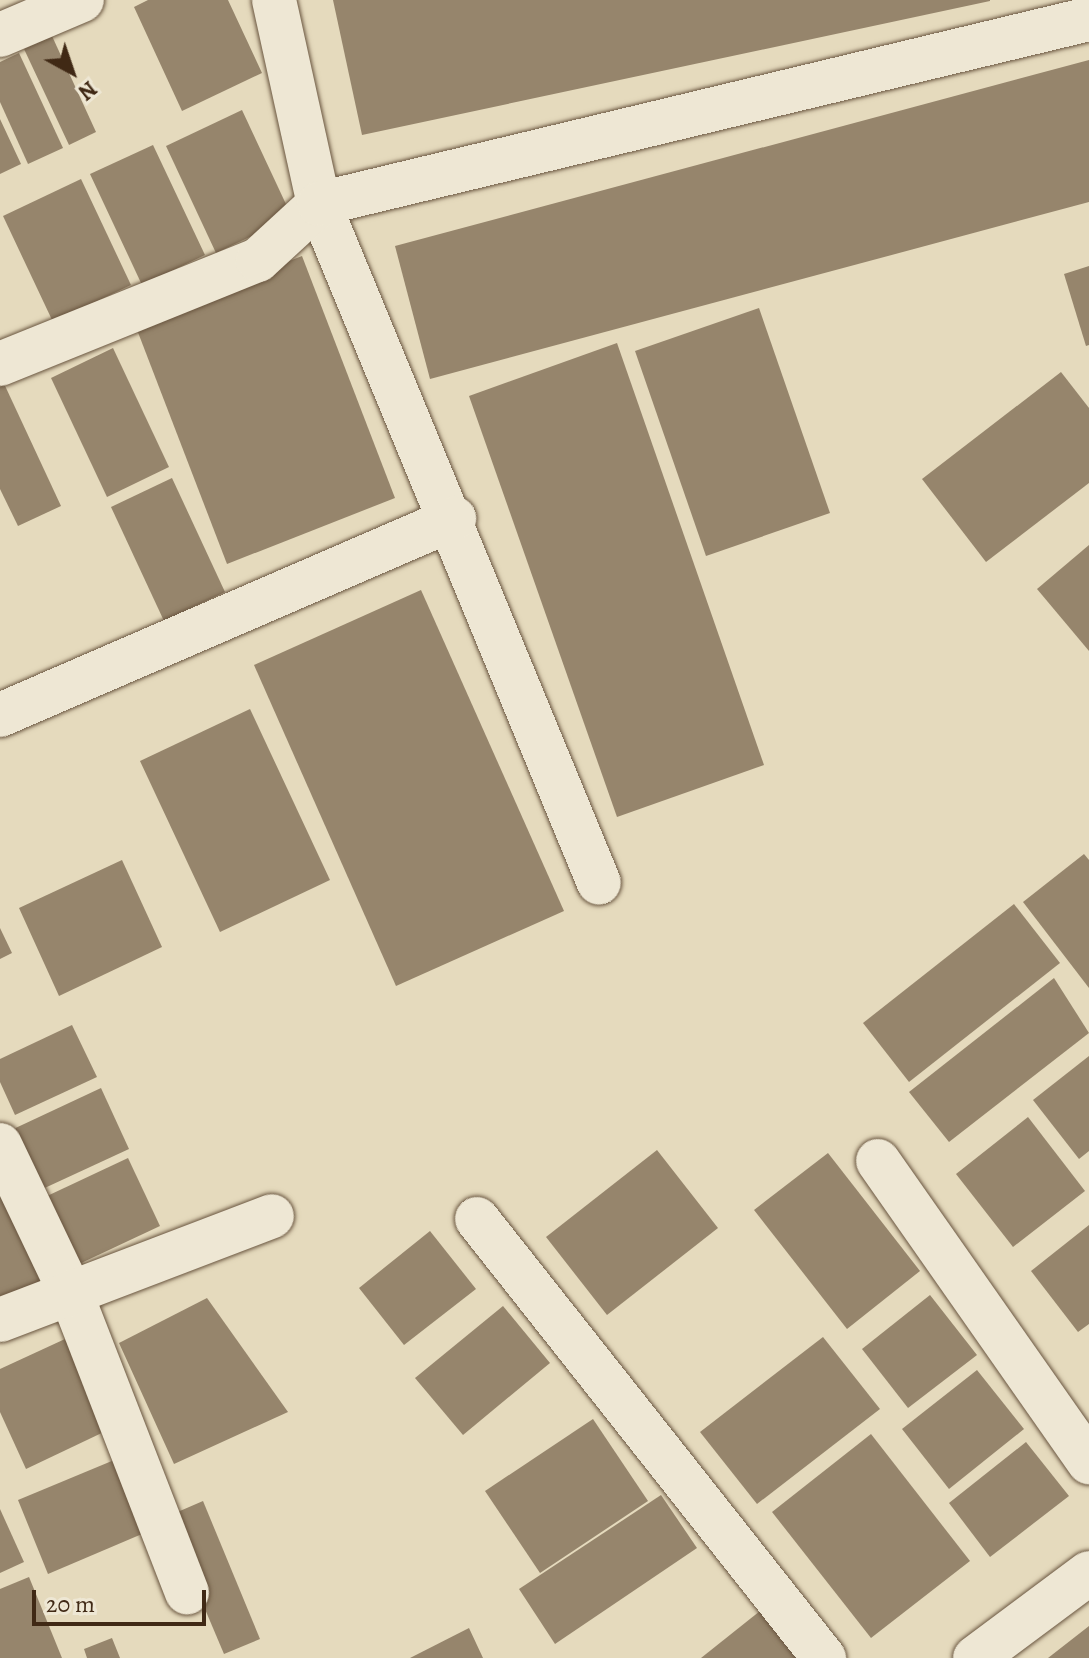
<!DOCTYPE html>
<style>
body{margin:0}
#map{position:relative;width:1089px;height:1658px;overflow:hidden;background:#e5dabd;font-family:Alegreya,serif}
div>[style]{position:absolute}
.building>*{inset:0;background:#96856c}
.roads{filter:drop-shadow(0 0 2px #69553f) drop-shadow(0 0 2px #69553f)}
.minor>*{height:44px;margin:-22px;padding:0 22px;transform-origin:22px;border-radius:22px;background:#eee7d4}
span{translate:-50% -50%;white-space:nowrap;text-align:center;line-height:1.15;-webkit-text-stroke:7px #eee7d4;paint-order:stroke}
.north{position:absolute;left:32px;top:32px;width:80px;height:80px;-webkit-text-stroke:6px #eee7d4;paint-order:stroke;rotate:140deg;font-size:22px;font-weight:700;line-height:32px;text-align:center;color:#402915}
.north::after{content:'';display:block;margin:auto;width:28px;height:36px;background:#402915;clip-path:polygon(50% 0,100% 100%,50% 72%,0 100%)}
.scale{position:absolute;left:32px;top:1590px;width:174px;height:36px;box-sizing:border-box;border:4px solid #402915;border-top:0;padding-left:10px;font-size:24px;line-height:28px;white-space:nowrap;color:#402915;-webkit-text-stroke:6px #eee7d4;paint-order:stroke}
</style>
<div id="map">
<div class="building">
<i style="clip-path:polygon(148px 0,228px 0,262px 73px,182px 111px,134px 7px)"></i>
<i style="clip-path:polygon(333px 0,990px 0,990px 1px,362px 135px)"></i>
<i style="clip-path:polygon(52px 36px,96px 132px,69px 145px,24px 49px)"></i>
<i style="clip-path:polygon(19px 53px,63px 148px,28px 164px,0 102px,0 62px)"></i>
<i style="clip-path:polygon(1089px 60px,1089px 202px,430px 379px,395px 246px)"></i>
<i style="clip-path:polygon(242px 110px,292px 217px,216px 253px,166px 146px)"></i>
<i style="clip-path:polygon(0 119px,21px 164px,0 174px)"></i>
<i style="clip-path:polygon(153px 145px,205px 255px,142px 285px,90px 174px)"></i>
<i style="clip-path:polygon(81px 179px,131px 285px,53px 322px,3px 216px)"></i>
<i style="clip-path:polygon(302px 256px,395px 498px,227px 564px,134px 322px)"></i>
<i style="clip-path:polygon(1089px 266px,1089px 345px,1086px 346px,1064px 274px)"></i>
<i style="clip-path:polygon(759px 308px,830px 513px,706px 556px,635px 351px)"></i>
<i style="clip-path:polygon(617px 343px,764px 765px,617px 817px,469px 396px)"></i>
<i style="clip-path:polygon(113px 348px,169px 467px,107px 497px,51px 378px)"></i>
<i style="clip-path:polygon(1061px 372px,1089px 408px,1089px 483px,986px 562px,922px 479px)"></i>
<i style="clip-path:polygon(0 375px,61px 506px,18px 526px,0 489px)"></i>
<i style="clip-path:polygon(172px 478px,225px 592px,164px 621px,111px 507px)"></i>
<i style="clip-path:polygon(1089px 545px,1089px 651px,1037px 589px)"></i>
<i style="clip-path:polygon(421px 590px,564px 911px,396px 986px,254px 665px)"></i>
<i style="clip-path:polygon(250px 709px,330px 880px,220px 932px,140px 761px)"></i>
<i style="clip-path:polygon(1084px 854px,1089px 860px,1089px 988px,1023px 902px)"></i>
<i style="clip-path:polygon(122px 860px,162px 947px,59px 996px,19px 908px)"></i>
<i style="clip-path:polygon(1014px 904px,1060px 963px,909px 1082px,863px 1023px)"></i>
<i style="clip-path:polygon(0 928px,12px 953px,0 959px)"></i>
<i style="clip-path:polygon(1054px 978px,1089px 1033px,949px 1142px,909px 1092px)"></i>
<i style="clip-path:polygon(72px 1025px,97px 1077px,15px 1115px,0 1082px,0 1059px)"></i>
<i style="clip-path:polygon(1089px 1056px,1089px 1151px,1079px 1159px,1033px 1100px)"></i>
<i style="clip-path:polygon(101px 1088px,129px 1149px,36px 1192px,7px 1132px)"></i>
<i style="clip-path:polygon(1028px 1117px,1085px 1191px,1013px 1247px,956px 1174px)"></i>
<i style="clip-path:polygon(657px 1150px,718px 1228px,607px 1315px,546px 1237px)"></i>
<i style="clip-path:polygon(828px 1153px,920px 1271px,847px 1329px,754px 1210px)"></i>
<i style="clip-path:polygon(128px 1158px,160px 1226px,77px 1265px,45px 1197px)"></i>
<i style="clip-path:polygon(0 1181px,49px 1278px,0 1297px)"></i>
<i style="clip-path:polygon(1089px 1225px,1089px 1324px,1078px 1332px,1031px 1271px)"></i>
<i style="clip-path:polygon(430px 1231px,476px 1289px,404px 1345px,359px 1288px)"></i>
<i style="clip-path:polygon(930px 1295px,977px 1355px,908px 1408px,862px 1349px)"></i>
<i style="clip-path:polygon(207px 1298px,288px 1412px,174px 1464px,119px 1343px)"></i>
<i style="clip-path:polygon(503px 1306px,550px 1363px,463px 1435px,415px 1378px)"></i>
<i style="clip-path:polygon(823px 1337px,880px 1409px,757px 1504px,700px 1432px)"></i>
<i style="clip-path:polygon(65px 1339px,108px 1430px,26px 1469px,0 1412px,0 1369px)"></i>
<i style="clip-path:polygon(977px 1370px,1024px 1429px,949px 1489px,902px 1429px)"></i>
<i style="clip-path:polygon(593px 1419px,648px 1501px,540px 1573px,485px 1491px)"></i>
<i style="clip-path:polygon(871px 1434px,970px 1561px,871px 1638px,772px 1512px)"></i>
<i style="clip-path:polygon(1026px 1442px,1069px 1496px,990px 1557px,949px 1503px)"></i>
<i style="clip-path:polygon(119px 1458px,149px 1531px,48px 1574px,18px 1500px)"></i>
<i style="clip-path:polygon(661px 1495px,697px 1548px,555px 1644px,519px 1589px)"></i>
<i style="clip-path:polygon(203px 1501px,260px 1639px,224px 1654px,166px 1517px)"></i>
<i style="clip-path:polygon(0 1509px,24px 1562px,0 1573px)"></i>
<i style="clip-path:polygon(29px 1577px,62px 1658px,0 1658px,0 1589px)"></i>
<i style="clip-path:polygon(760px 1611px,798px 1658px,701px 1658px)"></i>
<i style="clip-path:polygon(1089px 1626px,1089px 1658px,1048px 1658px)"></i>
<i style="clip-path:polygon(469px 1628px,483px 1658px,410px 1658px)"></i>
<i style="clip-path:polygon(112px 1638px,120px 1658px,87px 1658px,84px 1649px)"></i>
</div>
<div class="roads">
<div class="minor">
<i style="left:274px;top:0;width:209px;rotate:77.6deg"></i>
<i style="left:319px;top:204px;width:734px;rotate:67.59deg"></i>
<i style="left:0;top:35px;width:89px;rotate:-23.1deg"></i>
<i style="left:0;top:364px;width:278px;rotate:-22deg"></i>
<i style="left:258px;top:260px;width:83px;rotate:-42.6deg"></i>
<i style="left:319px;top:204px;width:792px;rotate:-13.51deg"></i>
<i style="left:0;top:715px;width:495px;rotate:-23.4deg"></i>
<i style="left:0;top:1145px;width:167px;rotate:64.5deg"></i>
<i style="left:72px;top:1296px;width:318px;rotate:68.8deg"></i>
<i style="left:878px;top:1161px;width:368px;rotate:55deg"></i>
<i style="left:477px;top:1219px;width:560px;rotate:51.68deg"></i>
<i style="left:0;top:1320px;width:291px;rotate:-20.9deg"></i>
<i style="left:975px;top:1658px;width:142px;rotate:-36.7deg"></i>
</div>
</div>
<div class="north">N</div>
<div class="scale">20 m</div>
</div>
